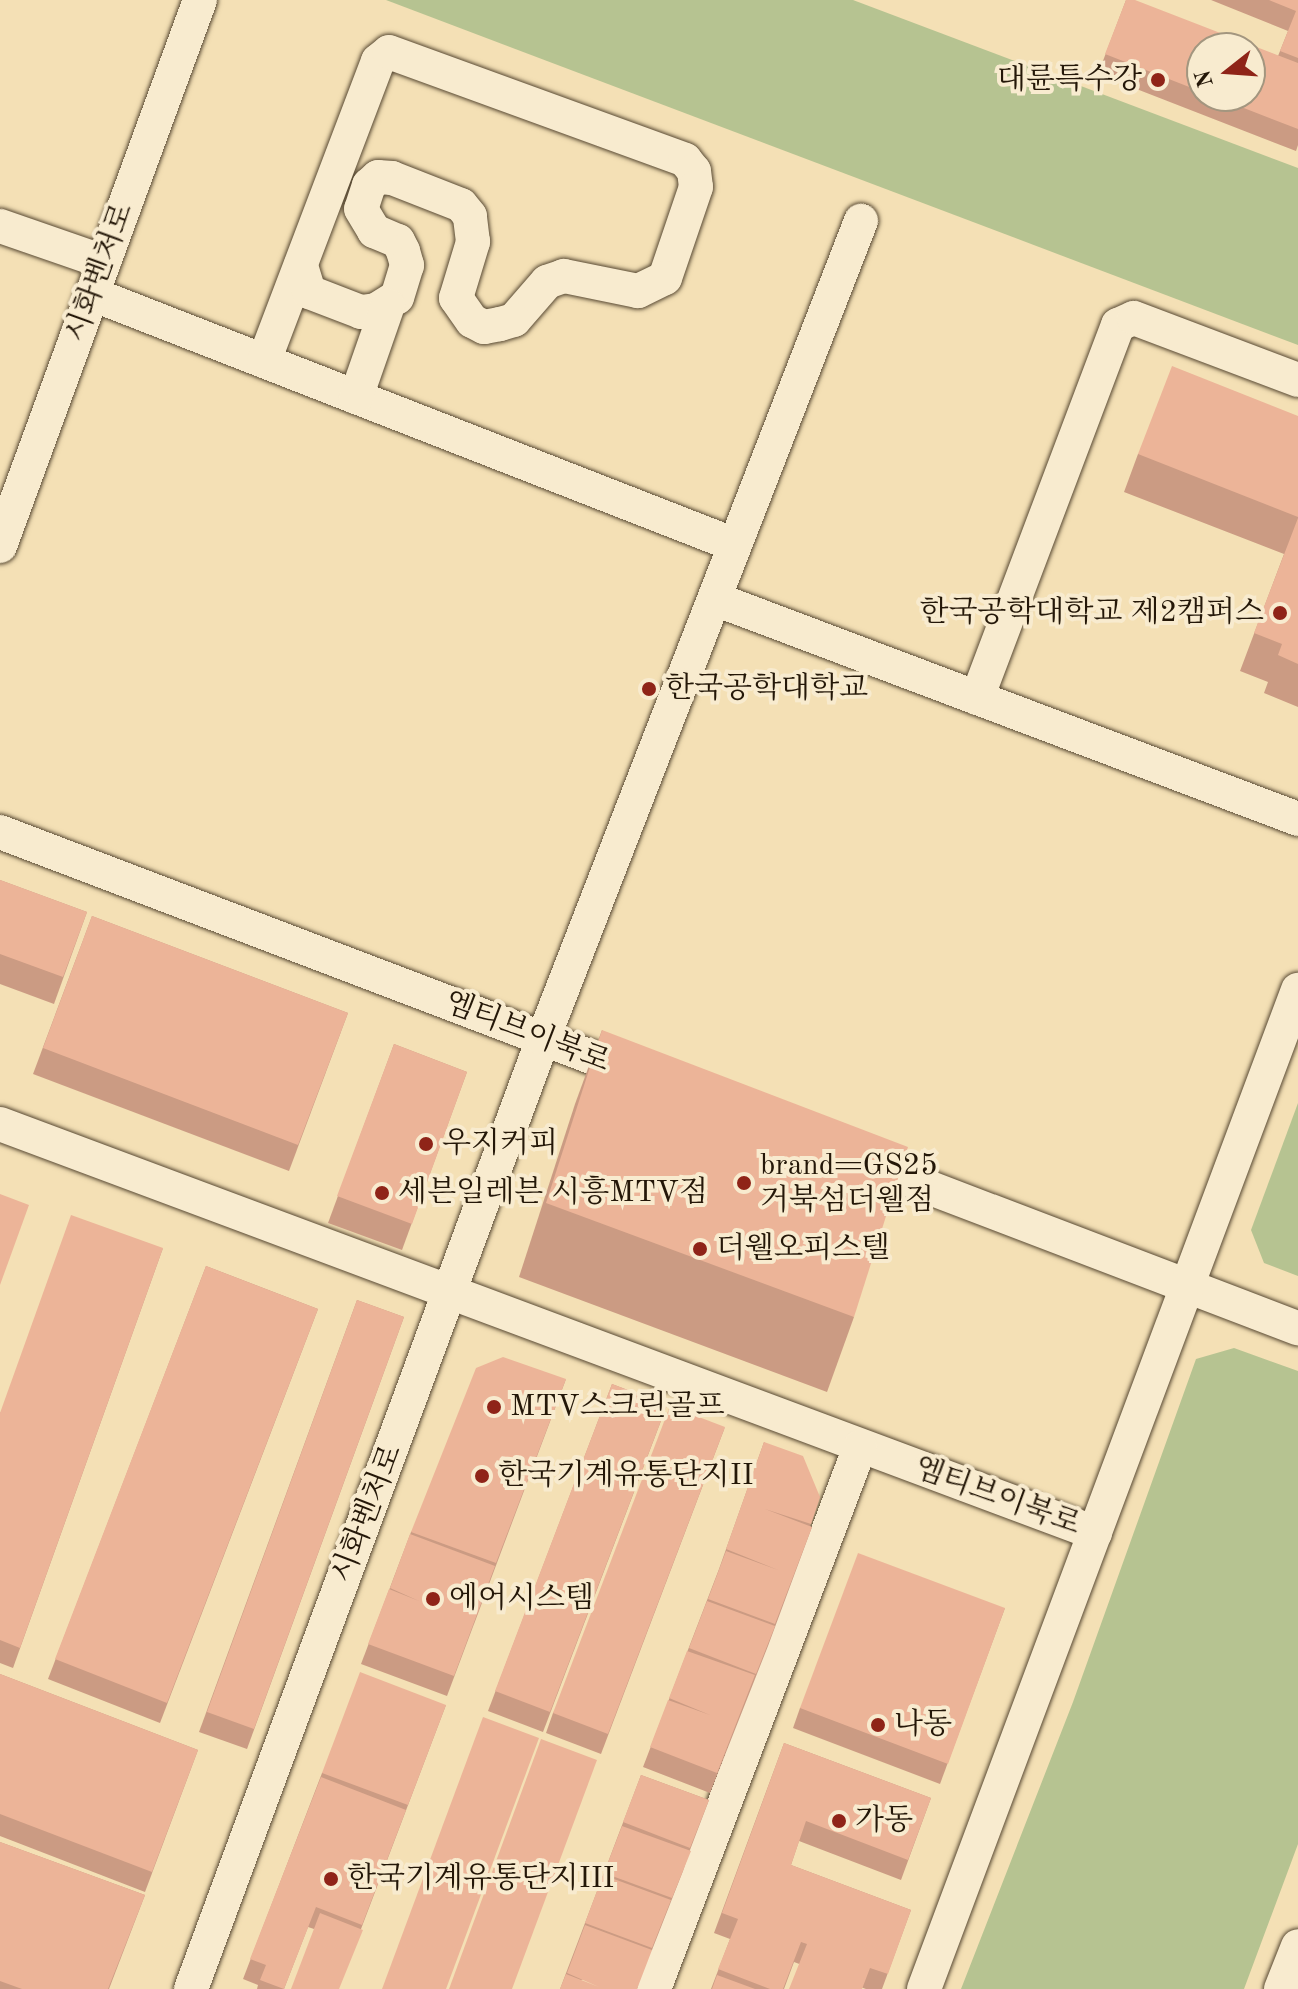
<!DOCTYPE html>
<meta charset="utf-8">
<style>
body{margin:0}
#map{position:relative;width:1298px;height:1989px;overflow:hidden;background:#f4e0b5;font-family:"Old Standard TT","Noto Serif KR",serif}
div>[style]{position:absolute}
.green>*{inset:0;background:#b6c391}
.roads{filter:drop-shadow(0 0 2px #584933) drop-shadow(0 0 2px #584933)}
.minor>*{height:34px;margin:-17px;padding:0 17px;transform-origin:17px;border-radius:17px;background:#f8ebcf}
.wall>*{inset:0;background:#cb9b83}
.building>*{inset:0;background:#ecb498}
.dots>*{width:22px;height:22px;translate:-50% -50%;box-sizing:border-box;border:4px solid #f8ebcf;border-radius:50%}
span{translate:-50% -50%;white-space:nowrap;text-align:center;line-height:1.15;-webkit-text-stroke:8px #f8ebcf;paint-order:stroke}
.poi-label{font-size:30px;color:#241708}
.right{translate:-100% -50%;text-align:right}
.left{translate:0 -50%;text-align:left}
.street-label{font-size:30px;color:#241708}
.north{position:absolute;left:1186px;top:32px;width:80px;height:80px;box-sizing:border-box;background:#f8ebcf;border:2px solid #a3967f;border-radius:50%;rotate:253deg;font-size:22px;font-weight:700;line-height:32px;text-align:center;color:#241708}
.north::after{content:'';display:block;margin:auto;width:28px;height:36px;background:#8f2418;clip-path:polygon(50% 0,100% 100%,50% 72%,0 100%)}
</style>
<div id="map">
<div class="green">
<i style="clip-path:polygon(386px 0,853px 0,1298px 168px,1298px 345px)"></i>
<i style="clip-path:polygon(1298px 1103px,1298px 1276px,1264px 1263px,1251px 1230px)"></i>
<i style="clip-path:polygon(1234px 1348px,1298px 1371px,1298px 1844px,1244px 1989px,961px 1989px,1073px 1702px,1196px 1359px)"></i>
</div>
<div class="roads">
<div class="minor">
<i style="left:0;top:226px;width:110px;rotate:19.1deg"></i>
<i style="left:92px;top:294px;width:690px;rotate:21.32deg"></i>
<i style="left:264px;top:361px;width:321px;rotate:-69.2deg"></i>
<i style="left:378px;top:61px;width:14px;rotate:-39deg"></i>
<i style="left:389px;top:52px;width:315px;rotate:20deg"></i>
<i style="left:685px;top:160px;width:14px;rotate:51deg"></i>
<i style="left:694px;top:171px;width:16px;rotate:83deg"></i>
<i style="left:696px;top:187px;width:96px;rotate:108.8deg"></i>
<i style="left:665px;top:278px;width:30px;rotate:154deg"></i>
<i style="left:638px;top:291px;width:76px;rotate:-168.5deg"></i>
<i style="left:564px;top:276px;width:18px;rotate:161deg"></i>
<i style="left:547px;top:282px;width:50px;rotate:131deg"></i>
<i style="left:514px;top:320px;width:15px;rotate:164deg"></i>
<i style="left:500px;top:324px;width:16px;rotate:169deg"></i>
<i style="left:484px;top:327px;width:13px;rotate:-153deg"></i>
<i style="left:472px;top:321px;width:28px;rotate:-125deg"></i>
<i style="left:456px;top:298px;width:59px;rotate:-73.1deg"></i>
<i style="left:473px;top:242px;width:26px;rotate:-97deg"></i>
<i style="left:470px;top:216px;width:14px;rotate:-129deg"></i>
<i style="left:461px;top:205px;width:74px;rotate:-158.6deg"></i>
<i style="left:392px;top:178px;width:14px;rotate:-176deg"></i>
<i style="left:378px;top:177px;width:12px;rotate:138deg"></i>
<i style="left:369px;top:185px;width:25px;rotate:108deg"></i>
<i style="left:361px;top:209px;width:26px;rotate:59deg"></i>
<i style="left:374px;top:231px;width:26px;rotate:23deg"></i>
<i style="left:398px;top:241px;width:11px;rotate:63deg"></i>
<i style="left:403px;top:251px;width:15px;rotate:74deg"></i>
<i style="left:407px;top:265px;width:34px;rotate:107deg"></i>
<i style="left:397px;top:297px;width:25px;rotate:148deg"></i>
<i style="left:376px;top:310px;width:15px;rotate:172deg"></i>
<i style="left:361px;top:312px;width:56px;rotate:-159deg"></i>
<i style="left:309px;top:292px;width:28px;rotate:-107deg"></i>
<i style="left:356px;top:397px;width:97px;rotate:-70.8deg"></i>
<i style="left:0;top:546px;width:581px;rotate:-69.88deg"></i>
<i style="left:715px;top:599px;width:623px;rotate:20.67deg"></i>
<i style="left:977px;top:698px;width:399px;rotate:-69.3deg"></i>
<i style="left:1118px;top:325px;width:17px;rotate:-24deg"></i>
<i style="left:1134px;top:318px;width:175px;rotate:20.7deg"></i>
<i style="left:0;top:832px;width:677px;rotate:20.84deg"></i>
<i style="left:0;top:1124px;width:1169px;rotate:20.48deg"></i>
<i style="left:857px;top:1160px;width:472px;rotate:20.9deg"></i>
<i style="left:191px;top:1989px;width:1013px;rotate:-69.67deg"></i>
<i style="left:543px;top:1039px;width:878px;rotate:-68.76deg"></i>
<i style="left:654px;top:1989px;width:580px;rotate:-69.19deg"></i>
<i style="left:924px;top:1989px;width:1067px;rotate:-69.48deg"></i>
<i style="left:1281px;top:1989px;width:46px;rotate:-68.4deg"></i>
</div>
</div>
<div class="wall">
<i style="clip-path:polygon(evenodd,1126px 0,1278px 56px,1288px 31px,1211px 0,1298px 0,1298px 145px,1296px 151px,1098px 74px,1126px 0,1202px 48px,1250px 96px,1202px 96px,1202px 48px)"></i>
<i style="clip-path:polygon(1298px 416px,1298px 707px,1264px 693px,1268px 682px,1240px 671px,1284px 554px,1124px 492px,1138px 454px)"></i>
<i style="clip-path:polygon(0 880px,87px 912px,54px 1004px,0 984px)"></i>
<i style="clip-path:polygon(92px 916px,348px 1013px,289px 1171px,33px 1074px)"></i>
<i style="clip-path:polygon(602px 1030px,854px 1317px,827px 1392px,519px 1277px,575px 1104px)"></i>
<i style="clip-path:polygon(394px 1044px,467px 1072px,402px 1250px,328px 1223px)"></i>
<i style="clip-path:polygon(163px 1248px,13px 1668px,0 1663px,0 1413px)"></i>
<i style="clip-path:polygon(206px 1266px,318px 1309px,160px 1723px,48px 1679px)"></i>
<i style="clip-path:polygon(357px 1300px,404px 1317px,247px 1749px,199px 1732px)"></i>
<i style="clip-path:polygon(566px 1379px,447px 1696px,361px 1664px,411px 1532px)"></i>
<i style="clip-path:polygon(612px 1384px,667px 1405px,543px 1732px,488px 1711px)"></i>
<i style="clip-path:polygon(725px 1427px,601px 1754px,546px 1733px,553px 1713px)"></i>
<i style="clip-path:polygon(764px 1442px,820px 1497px,810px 1526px,812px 1527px,768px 1646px,710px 1793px,643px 1767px,719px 1569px)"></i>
<i style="clip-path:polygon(1005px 1608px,940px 1784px,793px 1728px,800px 1708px)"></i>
<i style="clip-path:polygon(0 1674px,198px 1750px,145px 1892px,0 1836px)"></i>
<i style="clip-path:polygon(446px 1705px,361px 1929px,314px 1929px,308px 1927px,284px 1989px,257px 1989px,258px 1985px,243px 1979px,322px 1773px)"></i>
<i style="clip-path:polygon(784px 1743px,931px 1798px,901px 1880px,799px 1841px,791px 1865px,911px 1910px,882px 1989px,866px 1989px,794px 1962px,784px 1989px,711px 1989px,730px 1939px,714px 1933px)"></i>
<i style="clip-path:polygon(641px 1775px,709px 1800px,690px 1850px,683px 1871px,652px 1950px,560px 1989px)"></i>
<i style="clip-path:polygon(0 1842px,145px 1895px,109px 1989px,0 1989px)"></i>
</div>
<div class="building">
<i style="clip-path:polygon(1126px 0,1135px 0,1298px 63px,1298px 129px,1213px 96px,1250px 96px,1250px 48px,1202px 48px,1202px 92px,1105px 54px)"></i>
<i style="clip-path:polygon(1269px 0,1298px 0,1298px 58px,1280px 51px,1296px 11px)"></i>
<i style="clip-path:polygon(1172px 366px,1298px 416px,1298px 517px,1138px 454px)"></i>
<i style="clip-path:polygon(1298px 518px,1298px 664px,1278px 655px,1282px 644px,1254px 633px)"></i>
<i style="clip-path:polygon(0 880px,87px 912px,63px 977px,0 954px)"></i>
<i style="clip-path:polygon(92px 916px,348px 1013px,298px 1145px,43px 1048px)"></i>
<i style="clip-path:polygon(602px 1030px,908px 1147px,854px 1317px,546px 1203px)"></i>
<i style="clip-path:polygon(394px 1044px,467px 1072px,412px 1224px,337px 1196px)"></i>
<i style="clip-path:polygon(0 1194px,29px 1205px,0 1285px)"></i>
<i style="clip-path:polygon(71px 1215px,163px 1248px,20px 1648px,0 1640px,0 1413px)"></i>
<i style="clip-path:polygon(206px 1266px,318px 1309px,167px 1703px,55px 1659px)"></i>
<i style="clip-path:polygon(357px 1300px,404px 1317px,254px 1729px,207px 1712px)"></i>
<i style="clip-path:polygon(503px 1357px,566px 1379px,496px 1563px,411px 1532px,476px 1368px)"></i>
<i style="clip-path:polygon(612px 1384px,667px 1405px,550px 1712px,495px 1691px)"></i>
<i style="clip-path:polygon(670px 1406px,725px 1427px,608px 1734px,553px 1713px)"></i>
<i style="clip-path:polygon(764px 1442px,803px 1456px,820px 1497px,811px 1524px,765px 1509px,812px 1527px,775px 1624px,708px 1599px,726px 1551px,778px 1570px,726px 1549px)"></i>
<i style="clip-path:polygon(410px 1534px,495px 1566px,454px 1676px,368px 1644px,389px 1589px,419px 1601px,390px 1588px)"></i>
<i style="clip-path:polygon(858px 1553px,1005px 1608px,948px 1764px,800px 1708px)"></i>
<i style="clip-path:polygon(707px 1601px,775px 1626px,756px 1674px,689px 1648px)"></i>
<i style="clip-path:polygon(687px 1651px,755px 1675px,717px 1773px,650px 1747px,668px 1700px,710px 1715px,669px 1698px)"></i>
<i style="clip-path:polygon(360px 1672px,446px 1705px,408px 1805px,322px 1773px)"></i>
<i style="clip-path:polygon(0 1674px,198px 1750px,152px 1872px,0 1814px)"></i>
<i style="clip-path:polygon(483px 1717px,539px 1738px,446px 1989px,382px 1989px)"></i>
<i style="clip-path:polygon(541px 1739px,597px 1760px,512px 1989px,449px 1989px)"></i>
<i style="clip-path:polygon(784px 1743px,931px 1798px,908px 1860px,806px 1821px,791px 1865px,911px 1910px,888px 1974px,870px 1968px,862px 1989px,789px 1989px,807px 1944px,801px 1942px,783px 1989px,770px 1989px,718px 1969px,738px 1919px,722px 1913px)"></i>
<i style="clip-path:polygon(641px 1775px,709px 1800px,690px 1848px,623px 1822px)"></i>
<i style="clip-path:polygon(321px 1777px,406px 1810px,362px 1925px,316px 1907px,284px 1989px,260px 1980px,266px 1965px,250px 1959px)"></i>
<i style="clip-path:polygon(622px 1826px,691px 1851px,672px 1898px,604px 1873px)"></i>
<i style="clip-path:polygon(0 1842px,145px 1895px,108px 1989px,22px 1989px,0 1981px)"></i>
<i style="clip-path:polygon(603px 1875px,671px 1900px,652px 1948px,585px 1923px)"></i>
<i style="clip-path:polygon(320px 1913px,363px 1930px,339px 1989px,291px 1989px)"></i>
<i style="clip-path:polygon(585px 1925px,652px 1950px,637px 1989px,560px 1989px,566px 1974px,599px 1987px,567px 1973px)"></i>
<i style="clip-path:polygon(717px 1975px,755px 1989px,712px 1989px)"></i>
</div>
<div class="dots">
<i style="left:1158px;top:80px;background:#8f2418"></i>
<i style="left:1280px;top:613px;background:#8f2418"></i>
<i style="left:649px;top:689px;background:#8f2418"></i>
<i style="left:426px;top:1144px;background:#8f2418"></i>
<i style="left:744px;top:1183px;background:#8f2418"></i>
<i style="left:382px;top:1193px;background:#8f2418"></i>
<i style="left:700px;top:1249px;background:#8f2418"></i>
<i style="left:494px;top:1407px;background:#8f2418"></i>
<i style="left:482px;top:1476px;background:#8f2418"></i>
<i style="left:433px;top:1599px;background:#8f2418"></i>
<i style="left:878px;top:1725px;background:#8f2418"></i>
<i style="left:839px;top:1821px;background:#8f2418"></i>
<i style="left:331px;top:1879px;background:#8f2418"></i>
</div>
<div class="poi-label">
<span class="right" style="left:1142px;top:80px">대륜특수강</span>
<span class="right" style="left:1264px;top:613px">한국공학대학교 제2캠퍼스</span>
<span class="left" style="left:665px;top:689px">한국공학대학교</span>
<span class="left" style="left:442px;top:1144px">우지커피</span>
<span class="left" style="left:760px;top:1183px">brand=GS25<br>거북섬더웰점</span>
<span class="left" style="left:398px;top:1193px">세븐일레븐 시흥MTV점</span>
<span class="left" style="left:716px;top:1249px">더웰오피스텔</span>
<span class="left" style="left:510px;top:1407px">MTV스크린골프</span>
<span class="left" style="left:498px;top:1476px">한국기계유통단지II</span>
<span class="left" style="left:449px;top:1599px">에어시스템</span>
<span class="left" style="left:894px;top:1725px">나동</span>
<span class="left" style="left:855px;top:1821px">가동</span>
<span class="left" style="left:347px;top:1879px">한국기계유통단지III</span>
</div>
<div class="street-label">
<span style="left:100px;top:273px;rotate:-70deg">시화벤처로</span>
<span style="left:527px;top:1033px;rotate:21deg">엠티브이북로</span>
<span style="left:997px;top:1497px;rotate:20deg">엠티브이북로</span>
<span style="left:368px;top:1514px;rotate:-69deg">시화벤처로</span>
</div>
<div class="north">N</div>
</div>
